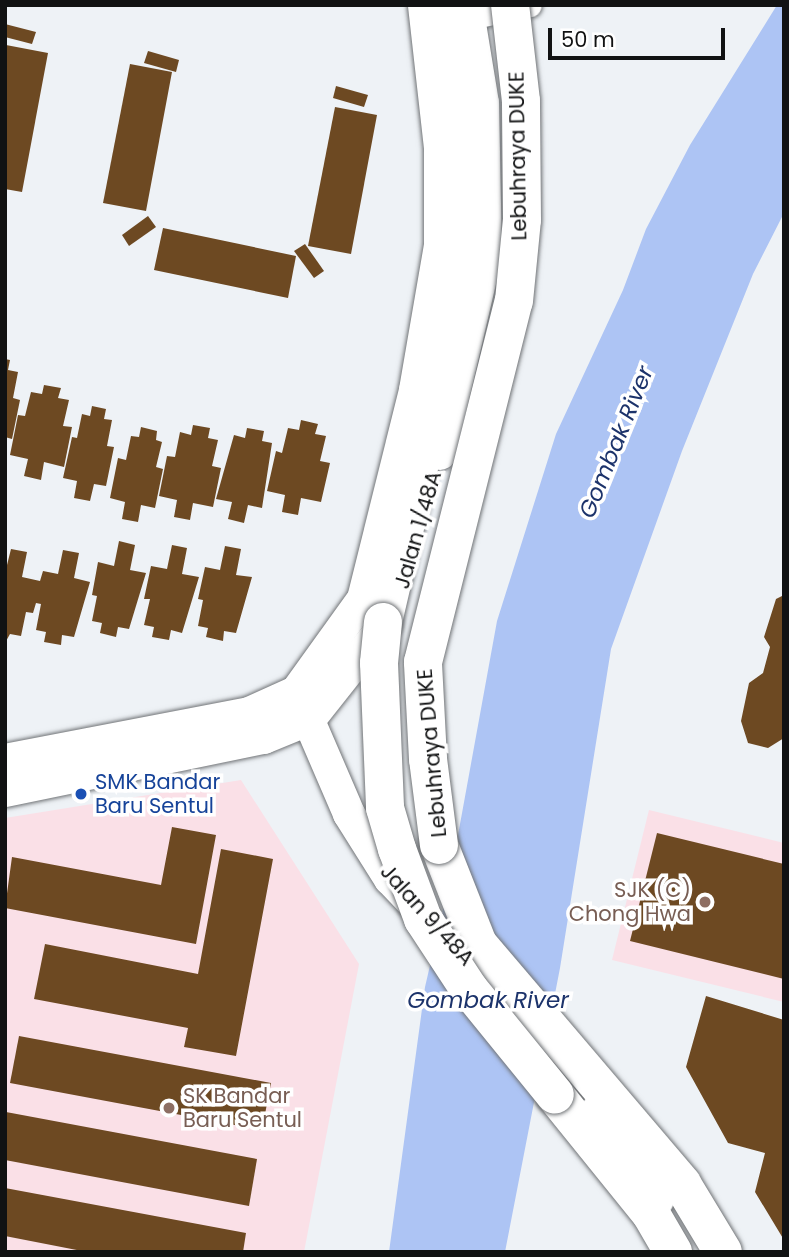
<!DOCTYPE html>
<style>
body{margin:0}
#map{position:relative;width:789px;height:1257px;overflow:hidden;background:#eef2f6;font-family:Poppins,sans-serif}
div>[style]{position:absolute}
.education>*{inset:0;background:#fae0e7}
.water>*{inset:0;background:#adc4f4}
.building>*{inset:0;background:#6d4922}
.roads{filter:drop-shadow(0 0 2px #717477) drop-shadow(0 0 2px #717477)}
.street>*{height:23px;margin:-11.5px;padding:0 11.5px;transform-origin:11.5px;border-radius:11.5px;background:#fff}
.secondary>*{height:32px;margin:-16px;padding:0 16px;transform-origin:16px;border-radius:16px;background:#fff}
.highway>*{height:38px;margin:-19px;padding:0 19px;transform-origin:19px;border-radius:19px;background:#fff}
.bridges{filter:drop-shadow(0 0 2px #717477) drop-shadow(0 0 2px #717477)}
.highway-bridge>*{height:38px;margin:-19px;padding:0 19px;transform-origin:19px;border-radius:19px;background:#fff}
.dots>*{width:19px;height:19px;translate:-50% -50%;box-sizing:border-box;border:4px solid #fff;border-radius:50%}
span{translate:-50% -50%;white-space:nowrap;text-align:center;line-height:1.15;-webkit-text-stroke:7px #fff;paint-order:stroke}
.street-label{font-size:21px;color:#111213}
.transit-label{font-size:21px;color:#164399}
.left{translate:0 -50%;text-align:left}
.education-label{font-size:21px;color:#785e54}
.right{translate:-100% -50%;text-align:right}
.water-label{font-size:23px;color:#1c336b;font-style:italic}
.frame{position:absolute;inset:0;border:7px solid #111213;pointer-events:none}
.scale{position:absolute;left:548px;top:28px;width:177px;height:32px;box-sizing:border-box;border:4px solid #111213;border-top:0;padding-left:9px;font-size:21px;line-height:24px;white-space:nowrap;color:#111213;-webkit-text-stroke:5px #fff;paint-order:stroke}
</style>
<div id="map">
<div class="education">
<i style="clip-path:polygon(241px 780px,359px 964px,304px 1252px,5px 1252px,5px 818px)"></i>
<i style="clip-path:polygon(649px 810px,784px 843px,784px 1002px,612px 960px)"></i>
</div>
<div class="water">
<i style="clip-path:polygon(777px 5px,784px 5px,784px 213px,753px 274px,682px 451px,611px 649px,560px 968px,505px 1252px,389px 1252px,425px 987px,450px 879px,497px 621px,556px 434px,623px 290px,646px 229px,690px 145px)"></i>
</div>
<div class="building">
<i style="clip-path:polygon(5px 24px,36px 32px,32px 44px,5px 37px)"></i>
<i style="clip-path:polygon(6px 45px,48px 53px,22px 192px,5px 189px)"></i>
<i style="clip-path:polygon(148px 51px,179px 60px,176px 72px,144px 63px)"></i>
<i style="clip-path:polygon(130px 64px,172px 72px,146px 211px,103px 203px)"></i>
<i style="clip-path:polygon(336px 86px,368px 95px,364px 107px,333px 98px)"></i>
<i style="clip-path:polygon(335px 107px,377px 115px,351px 254px,308px 246px)"></i>
<i style="clip-path:polygon(148px 216px,156px 227px,129px 246px,122px 235px)"></i>
<i style="clip-path:polygon(163px 228px,296px 256px,288px 298px,154px 270px)"></i>
<i style="clip-path:polygon(305px 244px,324px 271px,314px 278px,294px 251px)"></i>
<i style="clip-path:polygon(5px 359px,10px 360px,8px 370px,18px 372px,13px 398px,20px 400px,12px 439px,5px 437px)"></i>
<i style="clip-path:polygon(44px 385px,61px 388px,58px 398px,69px 400px,63px 426px,72px 427px,64px 467px,44px 462px,41px 480px,24px 476px,28px 459px,10px 455px,18px 415px,25px 416px,31px 392px,42px 394px)"></i>
<i style="clip-path:polygon(92px 406px,106px 409px,104px 419px,112px 420px,107px 446px,114px 447px,106px 486px,94px 484px,90px 501px,74px 498px,77px 481px,63px 478px,72px 437px,77px 438px,82px 414px,90px 416px)"></i>
<i style="clip-path:polygon(301px 420px,318px 424px,315px 434px,326px 436px,320px 461px,330px 463px,321px 502px,301px 498px,298px 515px,282px 512px,285px 495px,267px 491px,276px 451px,282px 453px,288px 428px,299px 430px)"></i>
<i style="clip-path:polygon(193px 425px,210px 428px,208px 438px,218px 440px,212px 466px,221px 468px,213px 507px,193px 503px,190px 520px,174px 517px,177px 500px,159px 496px,167px 456px,175px 457px,180px 432px,191px 435px)"></i>
<i style="clip-path:polygon(141px 427px,157px 431px,156px 440px,162px 442px,156px 467px,163px 469px,155px 508px,141px 505px,138px 522px,122px 519px,125px 502px,110px 498px,118px 458px,126px 460px,131px 436px,139px 437px)"></i>
<i style="clip-path:polygon(247px 428px,264px 431px,262px 441px,272px 443px,262px 508px,248px 505px,244px 523px,228px 519px,232px 502px,216px 499px,234px 435px,245px 438px)"></i>
<i style="clip-path:polygon(119px 541px,135px 545px,130px 570px,146px 573px,129px 629px,118px 627px,116px 637px,100px 633px,102px 623px,92px 621px,97px 596px,92px 595px,98px 562px,114px 566px)"></i>
<i style="clip-path:polygon(172px 545px,187px 548px,182px 574px,199px 577px,182px 633px,171px 630px,169px 640px,152px 637px,154px 627px,144px 625px,150px 599px,144px 599px,151px 566px,167px 569px)"></i>
<i style="clip-path:polygon(225px 546px,241px 549px,236px 575px,252px 577px,236px 633px,224px 631px,223px 641px,206px 637px,208px 628px,198px 626px,203px 600px,198px 599px,205px 567px,220px 570px)"></i>
<i style="clip-path:polygon(11px 549px,27px 552px,22px 577px,40px 581px,43px 571px,58px 574px,63px 550px,79px 553px,74px 578px,90px 582px,74px 637px,62px 635px,61px 645px,44px 642px,46px 632px,36px 630px,41px 604px,36px 603px,33px 613px,26px 612px,21px 636px,10px 634px,5px 643px,5px 573px)"></i>
<i style="clip-path:polygon(784px 595px,784px 738px,768px 748px,748px 743px,741px 721px,749px 683px,763px 673px,770px 647px,764px 637px,776px 599px)"></i>
<i style="clip-path:polygon(172px 827px,216px 835px,196px 944px,5px 908px,12px 857px,161px 885px)"></i>
<i style="clip-path:polygon(657px 833px,784px 864px,784px 979px,630px 941px)"></i>
<i style="clip-path:polygon(221px 849px,273px 859px,236px 1056px,184px 1047px,188px 1028px,34px 999px,45px 944px,198px 974px)"></i>
<i style="clip-path:polygon(706px 996px,784px 1020px,784px 1240px,755px 1192px,765px 1153px,728px 1143px,686px 1067px)"></i>
<i style="clip-path:polygon(19px 1036px,271px 1083px,262px 1130px,10px 1083px)"></i>
<i style="clip-path:polygon(6px 1112px,257px 1159px,249px 1206px,5px 1160px)"></i>
<i style="clip-path:polygon(5px 1188px,246px 1233px,243px 1252px,87px 1252px,5px 1236px)"></i>
</div>
<div class="roads">
<div class="street">
<i style="left:469px;top:18px;width:62px;rotate:-12deg"></i>
</div>
<div class="secondary">
<i style="left:440px;top:454px;width:203px;rotate:-76.9deg"></i>
<i style="left:486px;top:256px;width:153px;rotate:-91.1deg"></i>
<i style="left:483px;top:103px;width:99px;rotate:-99.3deg"></i>
<i style="left:300px;top:700px;width:124px;rotate:66.7deg"></i>
<i style="left:349px;top:814px;width:77px;rotate:57.8deg"></i>
<i style="left:390px;top:879px;width:32px;rotate:46deg"></i>
<i style="left:5px;top:760px;width:248px;rotate:-10.9deg"></i>
<i style="left:249px;top:713px;width:51px;rotate:-24.1deg"></i>
<i style="left:296px;top:692px;width:115px;rotate:-54.2deg"></i>
<i style="left:363px;top:599px;width:215px;rotate:-76deg"></i>
<i style="left:415px;top:390px;width:147px;rotate:-80.2deg"></i>
<i style="left:440px;top:245px;width:97px;rotate:-90deg"></i>
<i style="left:440px;top:148px;width:144px;rotate:-96.4deg"></i>
<i style="left:5px;top:791px;width:264px;rotate:-11.6deg"></i>
<i style="left:264px;top:738px;width:50px;rotate:-22.4deg"></i>
<i style="left:310px;top:719px;width:122px;rotate:-51.6deg"></i>
<i style="left:598px;top:1109px;width:109px;rotate:56.6deg"></i>
</div>
<div class="highway">
<i style="left:383px;top:622px;width:326px;rotate:-76.9deg"></i>
<i style="left:457px;top:305px;width:122px;rotate:-83.9deg"></i>
<i style="left:470px;top:184px;width:180px;rotate:-97.3deg"></i>
<i style="left:439px;top:845px;width:106px;rotate:68.5deg"></i>
<i style="left:478px;top:944px;width:315px;rotate:49.6deg"></i>
<i style="left:682px;top:1184px;width:79px;rotate:58.9deg"></i>
<i style="left:555px;top:1095px;width:153px;rotate:51.1deg"></i>
<i style="left:651px;top:1214px;width:44px;rotate:59.9deg"></i>
</div>
</div>
<div class="bridges">
<div class="highway-bridge">
<i style="left:383px;top:622px;width:41px;rotate:95.6deg"></i>
<i style="left:379px;top:663px;width:145px;rotate:87.6deg"></i>
<i style="left:385px;top:808px;width:43px;rotate:73.7deg"></i>
<i style="left:397px;top:849px;width:75px;rotate:69.6deg"></i>
<i style="left:423px;top:919px;width:84px;rotate:56.7deg"></i>
<i style="left:469px;top:989px;width:136px;rotate:50.9deg"></i>
<i style="left:439px;top:845px;width:87px;rotate:-97.3deg"></i>
<i style="left:428px;top:759px;width:97px;rotate:-93deg"></i>
<i style="left:423px;top:662px;width:372px;rotate:-75.9deg"></i>
<i style="left:514px;top:301px;width:81px;rotate:-84.4deg"></i>
<i style="left:522px;top:220px;width:119px;rotate:-90.5deg"></i>
<i style="left:521px;top:101px;width:97px;rotate:-96.5deg"></i>
</div>
</div>
<div class="dots">
<i style="left:81px;top:794px;background:#1a4fb4"></i>
<i style="left:705px;top:902px;background:#8d6e63"></i>
<i style="left:169px;top:1108px;background:#8d6e63"></i>
</div>
<div class="street-label">
<span style="left:518px;top:156px;rotate:-91deg">Lebuhraya DUKE</span>
<span style="left:418px;top:530px;rotate:-74deg">Jalan 1/48A</span>
<span style="left:432px;top:753px;rotate:-95deg">Lebuhraya DUKE</span>
<span style="left:427px;top:915px;rotate:48deg">Jalan 9/48A</span>
</div>
<div class="transit-label">
<span class="left" style="left:95px;top:794px">SMK Bandar<br>Baru Sentul</span>
</div>
<div class="education-label">
<span class="right" style="left:691px;top:902px">SJK (C)<br>Chong Hwa</span>
<span class="left" style="left:183px;top:1108px">SK Bandar<br>Baru Sentul</span>
</div>
<div class="water-label">
<span style="left:616px;top:442px;rotate:-68deg">Gombak River</span>
<span style="left:488px;top:1000px">Gombak River</span>
</div>
<div class="frame"></div>
<div class="scale">50 m</div>
</div>
